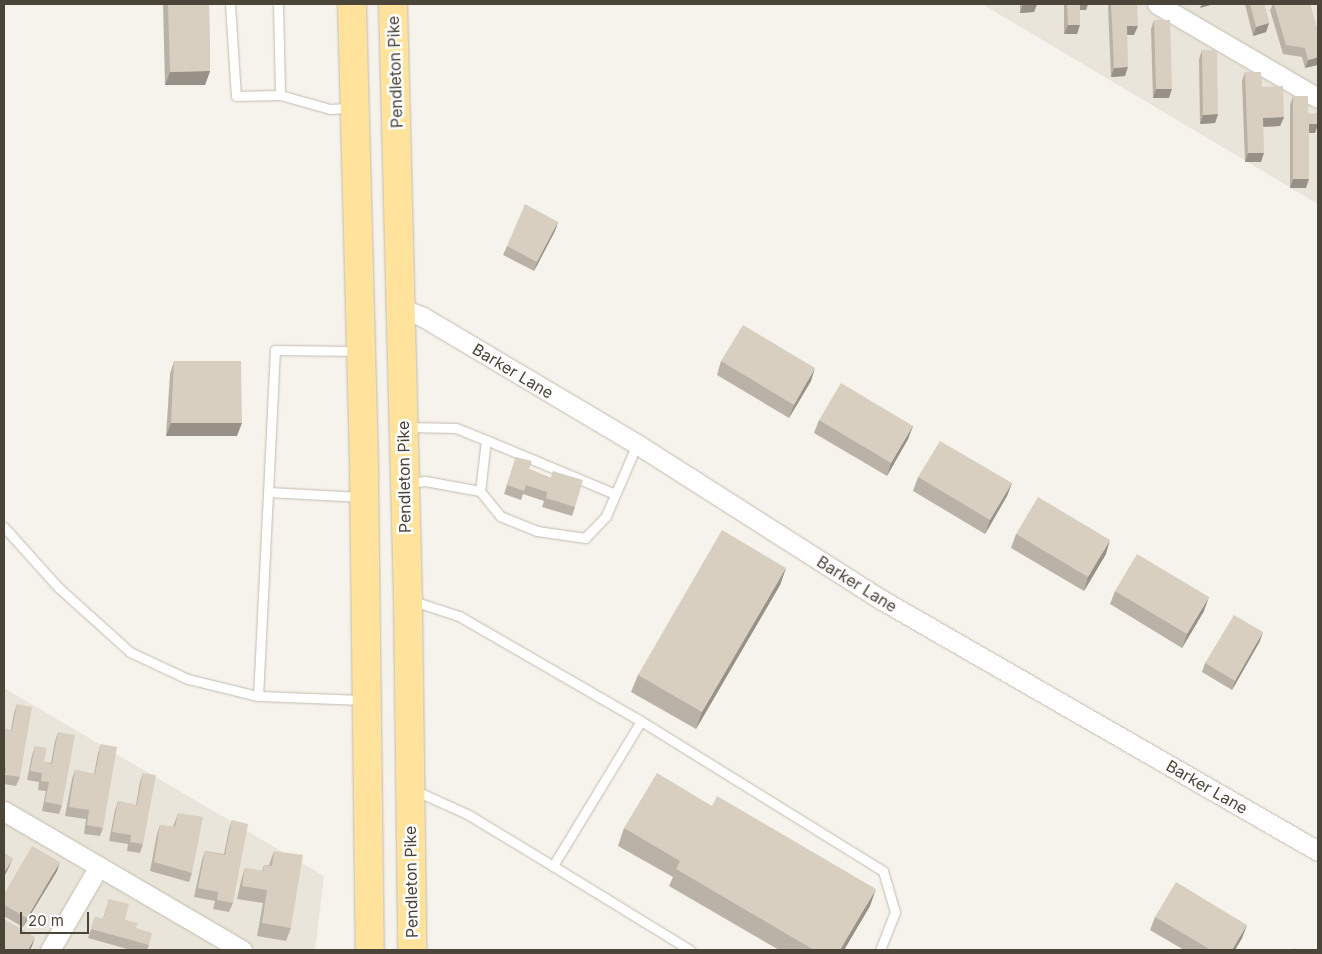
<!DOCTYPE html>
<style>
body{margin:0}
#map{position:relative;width:1322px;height:954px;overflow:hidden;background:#f6f3ec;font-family:Inter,sans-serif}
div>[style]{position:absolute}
.residential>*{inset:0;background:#eae5da}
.roads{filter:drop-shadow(0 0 1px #c2bbae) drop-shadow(0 0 1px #c2bbae)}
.lane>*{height:9px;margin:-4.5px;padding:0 4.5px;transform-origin:4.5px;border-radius:4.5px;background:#fff}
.street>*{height:19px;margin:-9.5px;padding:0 9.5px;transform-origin:9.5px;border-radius:9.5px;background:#fff}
.primary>*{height:28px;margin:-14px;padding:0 14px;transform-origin:14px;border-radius:14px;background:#ffe39c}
.wall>*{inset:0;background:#bab2a6}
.shaded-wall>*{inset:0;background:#979187}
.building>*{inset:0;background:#d8cfc1}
span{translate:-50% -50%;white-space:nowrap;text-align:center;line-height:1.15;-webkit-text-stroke:5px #fff;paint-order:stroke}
.street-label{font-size:16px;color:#4b4439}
.frame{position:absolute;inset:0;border:5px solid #4b4439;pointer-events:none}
.scale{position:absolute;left:20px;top:912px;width:69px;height:22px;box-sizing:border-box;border:2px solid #4b4439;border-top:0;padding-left:6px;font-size:15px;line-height:18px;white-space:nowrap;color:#4b4439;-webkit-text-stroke:4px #fff;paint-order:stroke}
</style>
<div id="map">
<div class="residential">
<i style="clip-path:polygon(982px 4px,1318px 4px,1318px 204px)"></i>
<i style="clip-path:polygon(4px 688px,324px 876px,315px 950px,4px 950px)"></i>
</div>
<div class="roads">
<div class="lane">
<i style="left:230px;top:4px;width:92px;rotate:86.3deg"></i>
<i style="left:236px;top:96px;width:44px;rotate:-1.3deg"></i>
<i style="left:278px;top:4px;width:91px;rotate:88.7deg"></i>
<i style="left:280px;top:95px;width:52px;rotate:15.6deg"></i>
<i style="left:330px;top:109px;width:22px;rotate:-3deg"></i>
<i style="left:357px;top:351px;width:82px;rotate:-179.3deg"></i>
<i style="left:275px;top:350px;width:346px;rotate:92.8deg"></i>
<i style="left:258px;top:696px;width:106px;rotate:2.2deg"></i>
<i style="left:406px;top:427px;width:50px;rotate:1.1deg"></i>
<i style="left:456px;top:428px;width:32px;rotate:22deg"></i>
<i style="left:409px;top:483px;width:16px;rotate:-7deg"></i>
<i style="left:425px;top:481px;width:56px;rotate:10.3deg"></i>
<i style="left:268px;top:492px;width:93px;rotate:3.1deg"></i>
<i style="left:615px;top:494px;width:140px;rotate:-157.3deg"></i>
<i style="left:486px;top:440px;width:51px;rotate:96.7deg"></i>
<i style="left:480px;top:491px;width:32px;rotate:51deg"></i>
<i style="left:500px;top:516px;width:40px;rotate:22deg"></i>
<i style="left:537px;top:531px;width:49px;rotate:8.3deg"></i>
<i style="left:585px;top:538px;width:30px;rotate:-46deg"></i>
<i style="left:606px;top:516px;width:78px;rotate:-66.7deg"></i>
<i style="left:4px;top:527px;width:82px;rotate:48deg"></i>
<i style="left:59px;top:588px;width:96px;rotate:42deg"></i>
<i style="left:130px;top:652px;width:64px;rotate:25deg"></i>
<i style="left:188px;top:679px;width:72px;rotate:13.7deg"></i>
<i style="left:410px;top:600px;width:52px;rotate:18.1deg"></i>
<i style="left:459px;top:616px;width:210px;rotate:30deg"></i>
<i style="left:641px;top:721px;width:170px;rotate:121.3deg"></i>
<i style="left:553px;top:866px;width:100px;rotate:-148.8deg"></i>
<i style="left:467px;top:814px;width:58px;rotate:-155.6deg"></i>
<i style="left:641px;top:721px;width:285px;rotate:31.8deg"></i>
<i style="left:883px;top:871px;width:43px;rotate:73.7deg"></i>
<i style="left:895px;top:912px;width:41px;rotate:111.5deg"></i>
<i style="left:553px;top:866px;width:161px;rotate:31.5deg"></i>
</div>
<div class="street">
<i style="left:1157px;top:4px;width:186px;rotate:30.3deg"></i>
<i style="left:401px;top:308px;width:24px;rotate:22deg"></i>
<i style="left:423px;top:317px;width:249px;rotate:30.7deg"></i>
<i style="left:637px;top:444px;width:290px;rotate:32.5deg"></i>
<i style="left:882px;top:600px;width:503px;rotate:29.93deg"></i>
<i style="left:4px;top:811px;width:276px;rotate:30.3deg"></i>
<i style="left:50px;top:950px;width:97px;rotate:-59.7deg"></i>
</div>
<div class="primary">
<i style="left:352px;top:4px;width:472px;rotate:88.5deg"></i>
<i style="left:364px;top:476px;width:474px;rotate:89.3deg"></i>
<i style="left:393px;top:4px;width:595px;rotate:88.56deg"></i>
<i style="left:408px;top:599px;width:351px;rotate:89.3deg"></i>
</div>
</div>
<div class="wall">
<i style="clip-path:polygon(163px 4px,209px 4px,210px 71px,205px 85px,165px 85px)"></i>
<i style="clip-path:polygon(1020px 4px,1037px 4px,1034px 12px,1020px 13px)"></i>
<i style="clip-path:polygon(1064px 4px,1088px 4px,1086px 10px,1080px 10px,1077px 34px,1064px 34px)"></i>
<i style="clip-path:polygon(1109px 4px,1137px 4px,1134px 35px,1127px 35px,1125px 76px,1111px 77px,1108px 7px)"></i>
<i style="clip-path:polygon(1245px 4px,1264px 4px,1269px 23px,1266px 32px,1253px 36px)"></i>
<i style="clip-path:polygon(1273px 4px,1310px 4px,1318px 33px,1305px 68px,1302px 57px,1283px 54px,1270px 10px)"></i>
<i style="clip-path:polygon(1154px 20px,1169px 98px,1153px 98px,1151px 29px)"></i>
<i style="clip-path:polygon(1202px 50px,1218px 114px,1215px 123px,1200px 124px,1199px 59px)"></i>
<i style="clip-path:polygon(1245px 72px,1262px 87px,1284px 117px,1280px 126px,1263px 127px,1261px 162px,1245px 162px,1242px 81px)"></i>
<i style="clip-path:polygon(1293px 96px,1318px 124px,1315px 133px,1309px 133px,1306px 188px,1290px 188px,1290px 105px)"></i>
<i style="clip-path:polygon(558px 222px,555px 231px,534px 271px,503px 255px,507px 246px)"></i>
<i style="clip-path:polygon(174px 361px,237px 436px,166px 436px,170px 374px)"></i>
<i style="clip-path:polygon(721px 361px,811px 381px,789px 418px,717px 375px)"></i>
<i style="clip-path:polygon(819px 420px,913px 426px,908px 439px,887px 476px,814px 433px)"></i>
<i style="clip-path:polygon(516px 457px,529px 469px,551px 478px,553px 471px,575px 507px,572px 516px,542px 507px,544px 501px,523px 494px,521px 500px,504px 494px)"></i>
<i style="clip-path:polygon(918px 477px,1012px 483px,1007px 496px,985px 534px,913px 491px)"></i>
<i style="clip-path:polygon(1016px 534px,1106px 554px,1084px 591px,1011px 548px)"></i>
<i style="clip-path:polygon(786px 568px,780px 585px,696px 729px,631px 692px,638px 675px)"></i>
<i style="clip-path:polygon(1115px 591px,1204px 611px,1182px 648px,1110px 604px)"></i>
<i style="clip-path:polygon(1260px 641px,1232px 690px,1202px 672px,1205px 663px)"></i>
<i style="clip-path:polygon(17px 704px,20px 777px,16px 786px,4px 784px,4px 729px,11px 730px,14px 713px)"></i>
<i style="clip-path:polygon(58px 732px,62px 805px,59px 814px,42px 811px,46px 791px,38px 790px,39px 782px,27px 780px,32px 755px,35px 746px,44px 762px,51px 763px,55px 741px)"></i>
<i style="clip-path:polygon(101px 744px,103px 828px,100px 836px,84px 834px,86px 819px,65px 816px,72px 779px,75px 770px,94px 774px,98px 753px)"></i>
<i style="clip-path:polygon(143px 773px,143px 844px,140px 853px,127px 851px,128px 844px,109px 841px,115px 810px,118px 801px,136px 805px,140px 782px)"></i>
<i style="clip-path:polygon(178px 813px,192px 873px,189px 882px,150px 871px,157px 834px,160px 825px,173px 827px)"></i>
<i style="clip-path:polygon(232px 820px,233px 903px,229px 912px,213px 909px,215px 901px,194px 897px,202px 860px,205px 851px,224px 854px,229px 829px)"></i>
<i style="clip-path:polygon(624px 828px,870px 906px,844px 950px,779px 950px,669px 886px,673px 877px,618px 846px)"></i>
<i style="clip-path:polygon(274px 851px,291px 928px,286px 941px,257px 936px,263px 903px,237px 899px,241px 881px,245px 868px,262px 871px,264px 865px,269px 865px)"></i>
<i style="clip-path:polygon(57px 871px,23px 927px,4px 916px,4px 894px)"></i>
<i style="clip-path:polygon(109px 899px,125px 920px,136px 928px,149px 945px,147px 950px,131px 950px,88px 938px,95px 917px,103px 919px)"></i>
<i style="clip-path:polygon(1155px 917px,1247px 925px,1242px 938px,1235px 950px,1184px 950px,1150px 930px)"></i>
</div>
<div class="shaded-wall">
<i style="clip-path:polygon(1023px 4px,1037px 4px,1034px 12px,1020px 13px)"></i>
<i style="clip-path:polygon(1079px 4px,1088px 4px,1086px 10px,1076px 10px)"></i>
<i style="clip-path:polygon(1202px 4px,1214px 4px,1200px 8px)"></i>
<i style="clip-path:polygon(1269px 23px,1266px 32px,1253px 36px,1256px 27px)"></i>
<i style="clip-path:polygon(1068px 25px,1080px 25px,1077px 34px,1064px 34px)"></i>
<i style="clip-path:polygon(1127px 26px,1138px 26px,1134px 35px,1123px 35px)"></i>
<i style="clip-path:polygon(1318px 57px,1318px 65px,1305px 68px,1308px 60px)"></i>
<i style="clip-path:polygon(1128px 67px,1125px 76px,1111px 77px,1114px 68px)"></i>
<i style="clip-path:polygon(210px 71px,205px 85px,165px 85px,170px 72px)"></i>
<i style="clip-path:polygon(1156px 89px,1172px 89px,1169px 98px,1153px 98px)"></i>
<i style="clip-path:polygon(1218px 114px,1215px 123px,1200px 124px,1203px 115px)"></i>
<i style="clip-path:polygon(1284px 117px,1280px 126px,1259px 127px,1263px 118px)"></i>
<i style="clip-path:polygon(1309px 124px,1318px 124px,1315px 133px,1305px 133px)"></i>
<i style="clip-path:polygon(1248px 153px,1264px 153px,1261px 162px,1245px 162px)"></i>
<i style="clip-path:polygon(1293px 179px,1309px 179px,1306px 188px,1290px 188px)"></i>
<i style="clip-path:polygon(558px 222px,555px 231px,534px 271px,537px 262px)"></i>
<i style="clip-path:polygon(815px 368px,811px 381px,789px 418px,794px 405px)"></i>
<i style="clip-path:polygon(171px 423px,242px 423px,237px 436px,166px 436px)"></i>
<i style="clip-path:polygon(913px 426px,908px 439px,887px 476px,891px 463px)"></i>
<i style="clip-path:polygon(1012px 483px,1007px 496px,985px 534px,990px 520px)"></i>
<i style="clip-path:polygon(1110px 540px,1106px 554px,1084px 591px,1088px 577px)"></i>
<i style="clip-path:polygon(786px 568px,780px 585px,696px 729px,702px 712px)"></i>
<i style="clip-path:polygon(1209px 597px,1204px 611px,1182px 648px,1187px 634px)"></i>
<i style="clip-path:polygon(1263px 632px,1260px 641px,1232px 690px,1235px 681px)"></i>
<i style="clip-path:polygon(13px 858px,9px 867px,4px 877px,4px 873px)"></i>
<i style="clip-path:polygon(60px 862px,57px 871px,23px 927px,27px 918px)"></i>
<i style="clip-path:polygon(876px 889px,870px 906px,844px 950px,840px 950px)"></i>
<i style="clip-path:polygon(1247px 925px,1242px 938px,1235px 950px,1232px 950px)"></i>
<i style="clip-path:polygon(35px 937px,32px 946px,30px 950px,28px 950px)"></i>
</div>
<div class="building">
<i style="clip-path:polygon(168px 4px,209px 4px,210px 71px,170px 72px)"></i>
<i style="clip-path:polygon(1067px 4px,1080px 4px,1080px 25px,1068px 25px)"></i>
<i style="clip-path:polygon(1111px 4px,1137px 4px,1138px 26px,1127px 26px,1128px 67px,1114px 68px)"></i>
<i style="clip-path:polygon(1250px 4px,1264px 4px,1269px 23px,1256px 27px)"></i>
<i style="clip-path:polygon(1274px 4px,1310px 4px,1318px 33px,1318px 57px,1308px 60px,1305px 48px,1286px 45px)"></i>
<i style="clip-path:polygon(1154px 20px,1170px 20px,1172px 89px,1156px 89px)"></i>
<i style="clip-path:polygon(1202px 50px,1217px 50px,1218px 114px,1203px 115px)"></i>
<i style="clip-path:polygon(1245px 72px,1261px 72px,1262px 87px,1283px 86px,1284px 117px,1263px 118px,1264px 153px,1248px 153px)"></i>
<i style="clip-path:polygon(1293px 96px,1308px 96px,1308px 114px,1318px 113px,1318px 124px,1309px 124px,1309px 179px,1293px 179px)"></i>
<i style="clip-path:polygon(525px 204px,558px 222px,537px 262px,507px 246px)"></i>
<i style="clip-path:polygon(743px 325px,815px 368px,794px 405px,721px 361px)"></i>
<i style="clip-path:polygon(174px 361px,241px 361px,242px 423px,171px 423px)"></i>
<i style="clip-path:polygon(841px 383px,913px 426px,891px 463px,819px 420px)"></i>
<i style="clip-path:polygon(940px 441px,1012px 483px,990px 520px,918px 477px)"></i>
<i style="clip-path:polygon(516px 457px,532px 461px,529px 469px,551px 478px,553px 471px,583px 480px,575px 507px,546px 498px,547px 492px,526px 485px,524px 491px,507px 485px)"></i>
<i style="clip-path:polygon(1038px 497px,1110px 540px,1088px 577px,1016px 534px)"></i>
<i style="clip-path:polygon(722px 530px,786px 568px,702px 712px,638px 675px)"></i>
<i style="clip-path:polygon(1137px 554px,1209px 597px,1187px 634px,1115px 591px)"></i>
<i style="clip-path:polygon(1234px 615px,1263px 632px,1235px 681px,1205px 663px)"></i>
<i style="clip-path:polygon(17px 704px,32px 707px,20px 777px,5px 775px,6px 768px,4px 767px,4px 729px,12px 730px)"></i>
<i style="clip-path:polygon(58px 732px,75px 735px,62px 805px,45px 802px,49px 782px,41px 781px,42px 773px,30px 771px,35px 746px,47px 748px,44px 762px,52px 764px)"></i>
<i style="clip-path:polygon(101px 744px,117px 747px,103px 828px,87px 825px,89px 810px,69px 807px,75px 770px,95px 774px)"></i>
<i style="clip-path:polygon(143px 773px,156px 775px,143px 844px,130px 842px,131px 835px,112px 832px,118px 801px,137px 805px)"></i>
<i style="clip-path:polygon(657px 773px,712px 806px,717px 796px,876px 889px,840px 950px,814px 950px,676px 869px,680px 861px,624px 828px)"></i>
<i style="clip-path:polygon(178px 813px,203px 817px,192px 873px,154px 862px,160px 825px,175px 827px)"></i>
<i style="clip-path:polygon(232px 820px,248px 824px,233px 903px,217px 900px,218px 892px,198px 888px,205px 851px,225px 855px)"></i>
<i style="clip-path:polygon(32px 846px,60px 862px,27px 918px,4px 905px,4px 894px)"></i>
<i style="clip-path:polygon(274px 851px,303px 855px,291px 928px,262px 923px,267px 890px,242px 886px,245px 868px,263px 871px,264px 865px,272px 866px)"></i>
<i style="clip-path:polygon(4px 853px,13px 858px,4px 873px)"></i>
<i style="clip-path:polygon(1176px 882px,1247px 925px,1232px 950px,1211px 950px,1155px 917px)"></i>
<i style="clip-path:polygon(109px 899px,129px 904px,125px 920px,138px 923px,136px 928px,152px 933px,149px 945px,91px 929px,95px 917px,103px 919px)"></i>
<i style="clip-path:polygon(4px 919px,35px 937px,28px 950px,4px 950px)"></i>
<i style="clip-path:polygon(1294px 948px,1298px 950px,1292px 950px)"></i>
</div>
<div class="street-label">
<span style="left:395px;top:72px;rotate:-92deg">Pendleton Pike</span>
<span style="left:513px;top:371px;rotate:31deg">Barker Lane</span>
<span style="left:404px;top:477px;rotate:-91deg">Pendleton Pike</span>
<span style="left:857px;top:584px;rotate:32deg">Barker Lane</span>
<span style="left:1207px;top:787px;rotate:30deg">Barker Lane</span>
<span style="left:411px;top:882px;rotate:-91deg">Pendleton Pike</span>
</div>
<div class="frame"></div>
<div class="scale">20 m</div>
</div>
